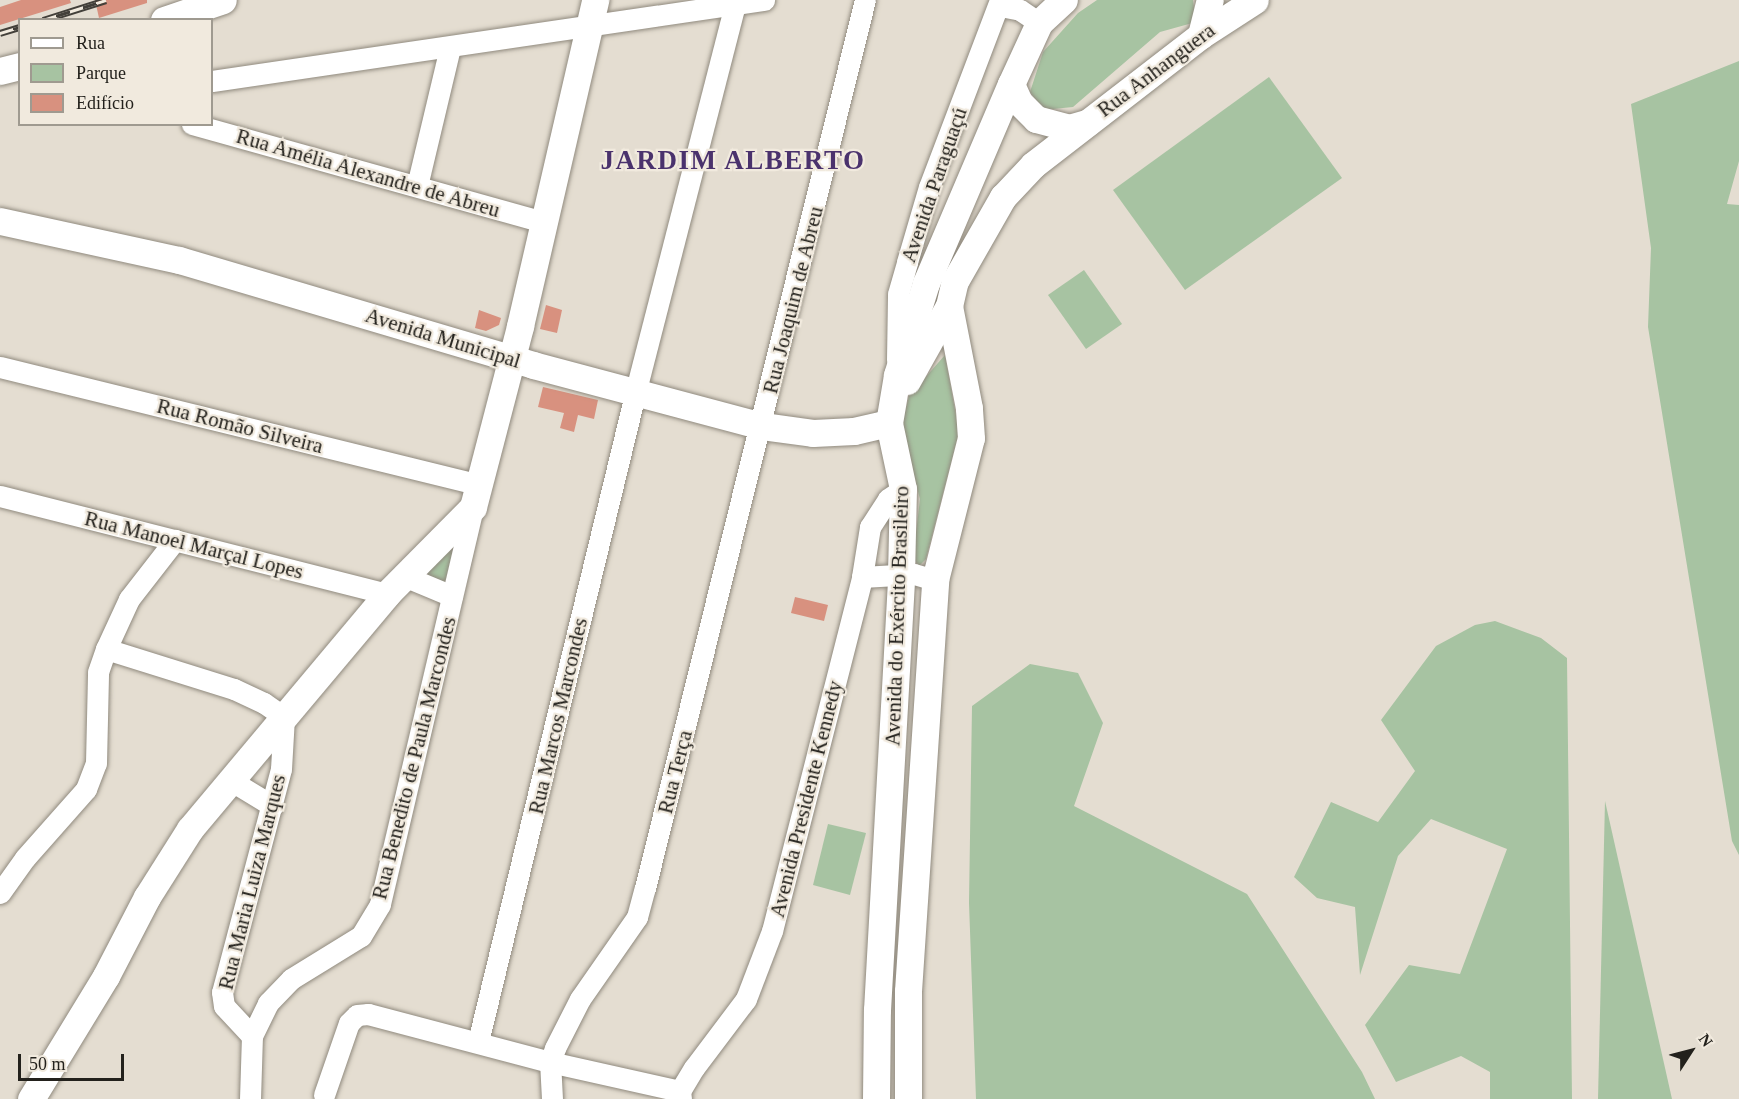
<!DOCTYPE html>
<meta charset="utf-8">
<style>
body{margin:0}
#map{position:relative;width:1739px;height:1099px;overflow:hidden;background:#e4ddd1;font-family:"Times New Roman",serif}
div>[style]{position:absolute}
.green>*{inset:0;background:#a7c3a2}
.building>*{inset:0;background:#d8917f}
.roads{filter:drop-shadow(0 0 2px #908a7e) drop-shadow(0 0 2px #908a7e)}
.minor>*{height:21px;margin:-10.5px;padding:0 10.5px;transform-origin:10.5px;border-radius:10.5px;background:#fff}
.major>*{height:27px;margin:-13.5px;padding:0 13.5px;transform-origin:13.5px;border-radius:13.5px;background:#fff}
.rail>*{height:7px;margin-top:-3.5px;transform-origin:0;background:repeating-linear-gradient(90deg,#f1eade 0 14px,#43403a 0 28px);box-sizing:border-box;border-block:2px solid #43403a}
span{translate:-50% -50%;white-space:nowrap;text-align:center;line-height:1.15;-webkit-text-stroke:4.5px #f1eade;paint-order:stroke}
.street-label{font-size:21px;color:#23211c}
.district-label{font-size:27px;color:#4a326d;font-weight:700;letter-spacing:1.5px}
.legend{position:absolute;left:18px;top:18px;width:195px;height:108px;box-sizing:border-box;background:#f1eade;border:2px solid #9f9a90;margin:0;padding:8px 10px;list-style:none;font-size:18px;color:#23211c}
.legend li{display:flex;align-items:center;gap:12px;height:30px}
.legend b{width:30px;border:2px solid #9f9a90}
.north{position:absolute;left:1661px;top:1021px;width:60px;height:60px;-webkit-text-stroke:4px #f1eade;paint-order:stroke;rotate:54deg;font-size:16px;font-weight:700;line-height:24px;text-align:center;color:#23211c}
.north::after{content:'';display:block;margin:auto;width:21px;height:27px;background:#23211c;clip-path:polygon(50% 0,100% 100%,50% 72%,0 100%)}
.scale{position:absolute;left:18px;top:1054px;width:106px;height:27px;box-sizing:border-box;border:3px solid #23211c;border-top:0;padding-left:8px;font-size:18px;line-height:21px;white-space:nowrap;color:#23211c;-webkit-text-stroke:4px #f1eade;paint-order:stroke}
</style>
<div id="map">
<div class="green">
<i style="clip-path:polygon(1097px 0,1193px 0,1196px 22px,1160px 32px,1073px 107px,1043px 110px,1030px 92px,1043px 52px,1078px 13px)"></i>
<i style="clip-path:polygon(1739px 61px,1739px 161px,1727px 204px,1739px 205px,1739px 855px,1732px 841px,1648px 327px,1651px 248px,1631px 104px)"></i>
<i style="clip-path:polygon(1269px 77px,1342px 178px,1185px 290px,1113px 190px)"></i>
<i style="clip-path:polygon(1084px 270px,1122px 324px,1086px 349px,1048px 295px)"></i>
<i style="clip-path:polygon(945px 355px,959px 432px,926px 559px,919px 566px,913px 558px,920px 499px,901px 428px,909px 396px)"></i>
<i style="clip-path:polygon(456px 532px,447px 582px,442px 587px,421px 572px)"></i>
<i style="clip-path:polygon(1495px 621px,1541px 638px,1567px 658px,1572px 1099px,1490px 1099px,1490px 1072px,1461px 1056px,1396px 1082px,1365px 1025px,1409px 965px,1460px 974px,1507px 849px,1431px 819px,1398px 856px,1360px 975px,1355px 907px,1317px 898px,1294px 877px,1331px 802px,1378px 822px,1415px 771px,1381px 720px,1436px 646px,1475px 625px)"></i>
<i style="clip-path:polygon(1030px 664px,1078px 673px,1103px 723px,1074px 806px,1247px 894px,1362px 1072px,1375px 1099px,976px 1099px,969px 903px,972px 706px)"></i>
<i style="clip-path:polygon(1605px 801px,1672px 1099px,1598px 1099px)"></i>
<i style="clip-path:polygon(828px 824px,866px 833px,850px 895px,813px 885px)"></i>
</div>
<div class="building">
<i style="clip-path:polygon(21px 0,70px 0,71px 3px,0 25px,0 7px)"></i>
<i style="clip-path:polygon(95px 0,147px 0,147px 3px,99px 18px)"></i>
<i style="clip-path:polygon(546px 305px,562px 310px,557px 333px,540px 329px)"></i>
<i style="clip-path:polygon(479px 310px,501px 318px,499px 325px,486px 331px,475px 328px)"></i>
<i style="clip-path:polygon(543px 387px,598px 400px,594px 419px,578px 415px,574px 432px,560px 428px,564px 413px,538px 407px)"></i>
<i style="clip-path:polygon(795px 597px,828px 605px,824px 621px,791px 613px)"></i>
</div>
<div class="roads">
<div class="minor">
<i style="left:1000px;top:6px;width:20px;rotate:11deg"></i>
<i style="left:1020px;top:10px;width:23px;rotate:34deg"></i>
<i style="left:212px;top:81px;width:558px;rotate:-8.35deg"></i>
<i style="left:192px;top:124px;width:365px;rotate:15.6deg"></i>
<i style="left:417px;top:186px;width:142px;rotate:-76.6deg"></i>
<i style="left:897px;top:360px;width:66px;rotate:-89.1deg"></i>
<i style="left:898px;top:294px;width:33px;rotate:-74deg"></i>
<i style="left:907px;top:262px;width:78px;rotate:-73.7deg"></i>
<i style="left:929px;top:187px;width:200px;rotate:-69.2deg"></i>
<i style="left:0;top:367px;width:493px;rotate:13.8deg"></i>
<i style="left:0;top:496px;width:399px;rotate:14.2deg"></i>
<i style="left:404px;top:576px;width:52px;rotate:22.6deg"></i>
<i style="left:862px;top:577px;width:52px;rotate:-3.3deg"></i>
<i style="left:914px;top:574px;width:22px;rotate:16deg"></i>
<i style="left:106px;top:649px;width:134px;rotate:17.4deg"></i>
<i style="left:234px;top:689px;width:33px;rotate:25deg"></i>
<i style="left:264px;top:703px;width:24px;rotate:35deg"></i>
<i style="left:284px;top:717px;width:52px;rotate:93.3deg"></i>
<i style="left:281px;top:769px;width:231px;rotate:104.8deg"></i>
<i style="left:222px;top:992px;width:14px;rotate:82deg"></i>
<i style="left:224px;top:1006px;width:41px;rotate:47deg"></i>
<i style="left:230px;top:780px;width:50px;rotate:31.2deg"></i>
<i style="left:0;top:893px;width:43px;rotate:-54.5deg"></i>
<i style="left:25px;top:858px;width:92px;rotate:-48.5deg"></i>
<i style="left:86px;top:789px;width:28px;rotate:-69deg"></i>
<i style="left:96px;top:763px;width:91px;rotate:-88.7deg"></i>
<i style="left:98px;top:672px;width:24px;rotate:-71deg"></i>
<i style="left:106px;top:649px;width:55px;rotate:-65.3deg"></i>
<i style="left:129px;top:599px;width:75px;rotate:-52.1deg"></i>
<i style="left:478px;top:1042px;width:671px;rotate:-76.38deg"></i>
<i style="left:636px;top:390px;width:403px;rotate:-75.6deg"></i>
<i style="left:324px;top:1095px;width:76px;rotate:-70.9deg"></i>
<i style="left:349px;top:1023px;width:11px;rotate:-45deg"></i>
<i style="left:357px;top:1015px;width:11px;rotate:-5deg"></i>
<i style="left:368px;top:1014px;width:188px;rotate:14.8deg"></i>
<i style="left:550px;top:1062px;width:133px;rotate:12.6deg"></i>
<i style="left:250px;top:1099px;width:63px;rotate:-88.2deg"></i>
<i style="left:252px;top:1036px;width:37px;rotate:-64deg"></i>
<i style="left:268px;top:1003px;width:33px;rotate:-46deg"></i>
<i style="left:291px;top:979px;width:82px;rotate:-31.6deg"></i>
<i style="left:361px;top:936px;width:37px;rotate:-59deg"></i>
<i style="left:380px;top:904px;width:408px;rotate:-76.8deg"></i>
<i style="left:552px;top:1099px;width:37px;rotate:-93deg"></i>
<i style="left:550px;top:1062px;width:15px;rotate:-70deg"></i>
<i style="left:555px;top:1048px;width:55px;rotate:-63deg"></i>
<i style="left:580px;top:999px;width:100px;rotate:-55.2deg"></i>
<i style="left:637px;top:917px;width:30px;rotate:-75deg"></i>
<i style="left:645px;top:888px;width:915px;rotate:-76.09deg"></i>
<i style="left:681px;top:1099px;width:8px;rotate:-97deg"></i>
<i style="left:680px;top:1091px;width:27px;rotate:-59deg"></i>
<i style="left:694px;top:1068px;width:86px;rotate:-53deg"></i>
<i style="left:746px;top:999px;width:73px;rotate:-69.1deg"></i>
<i style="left:772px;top:931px;width:365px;rotate:-75.7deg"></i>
<i style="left:862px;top:577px;width:51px;rotate:-80.9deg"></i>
<i style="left:870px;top:527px;width:33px;rotate:-57deg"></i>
<i style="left:888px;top:499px;width:18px;rotate:-34deg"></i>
</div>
<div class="major">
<i style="left:164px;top:20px;width:62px;rotate:-18.7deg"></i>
<i style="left:1201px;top:35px;width:36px;rotate:-76deg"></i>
<i style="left:0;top:71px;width:21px;rotate:-14deg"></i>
<i style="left:1011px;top:84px;width:20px;rotate:66deg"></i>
<i style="left:1019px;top:102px;width:24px;rotate:45deg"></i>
<i style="left:1036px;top:119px;width:34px;rotate:15deg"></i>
<i style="left:1069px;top:128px;width:19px;rotate:-16deg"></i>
<i style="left:0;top:221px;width:183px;rotate:12.3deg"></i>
<i style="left:179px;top:260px;width:369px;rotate:16.5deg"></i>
<i style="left:533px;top:365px;width:237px;rotate:14.9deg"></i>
<i style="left:762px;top:426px;width:51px;rotate:7.8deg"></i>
<i style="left:813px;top:433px;width:41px;rotate:-2.8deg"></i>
<i style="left:854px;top:431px;width:36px;rotate:-13deg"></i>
<i style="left:907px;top:381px;width:86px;rotate:-60.8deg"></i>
<i style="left:31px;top:1099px;width:144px;rotate:-58.6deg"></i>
<i style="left:106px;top:976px;width:89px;rotate:-62.6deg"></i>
<i style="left:147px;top:897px;width:80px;rotate:-57.7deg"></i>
<i style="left:190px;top:829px;width:307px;rotate:-50deg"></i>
<i style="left:387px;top:594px;width:122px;rotate:-45.3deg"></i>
<i style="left:473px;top:507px;width:187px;rotate:-75.4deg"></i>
<i style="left:520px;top:326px;width:335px;rotate:-77deg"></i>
<i style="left:876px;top:1099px;width:89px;rotate:-89.4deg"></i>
<i style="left:877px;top:1010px;width:435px;rotate:-86.8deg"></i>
<i style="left:901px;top:576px;width:87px;rotate:-88.7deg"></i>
<i style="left:903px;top:489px;width:67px;rotate:-102deg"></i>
<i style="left:889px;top:423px;width:49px;rotate:-80.5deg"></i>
<i style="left:897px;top:375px;width:96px;rotate:-72.5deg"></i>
<i style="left:926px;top:283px;width:216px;rotate:-66.9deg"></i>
<i style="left:1011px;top:84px;width:67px;rotate:-65.3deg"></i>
<i style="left:1039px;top:23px;width:34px;rotate:-43deg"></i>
<i style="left:908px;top:1099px;width:108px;rotate:-90deg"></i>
<i style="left:908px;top:991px;width:412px;rotate:-86.2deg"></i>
<i style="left:935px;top:580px;width:146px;rotate:-75.8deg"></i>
<i style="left:971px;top:438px;width:30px;rotate:-94deg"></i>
<i style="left:969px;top:408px;width:104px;rotate:-101.1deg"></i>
<i style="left:949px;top:306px;width:26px;rotate:-77deg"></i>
<i style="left:955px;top:281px;width:97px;rotate:-60.3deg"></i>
<i style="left:1003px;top:197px;width:44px;rotate:-46.8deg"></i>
<i style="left:1033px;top:165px;width:212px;rotate:-37.7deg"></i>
<i style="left:1201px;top:35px;width:64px;rotate:-32.9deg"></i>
</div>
</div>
<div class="rail">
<i style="left:43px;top:20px;width:66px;rotate:-17.6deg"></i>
<i style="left:0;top:33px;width:21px;rotate:-17deg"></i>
</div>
<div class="street-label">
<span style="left:1156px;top:70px;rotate:-37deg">Rua Anhanguera</span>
<span style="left:368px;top:173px;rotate:16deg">Rua Amélia Alexandre de Abreu</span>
<span style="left:934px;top:185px;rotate:-71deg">Avenida Paraguaçú</span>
<span style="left:793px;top:300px;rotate:-76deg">Rua Joaquim de Abreu</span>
<span style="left:443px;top:338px;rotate:17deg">Avenida Municipal</span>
<span style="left:240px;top:426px;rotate:14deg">Rua Romão Silveira</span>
<span style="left:194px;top:545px;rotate:14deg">Rua Manoel Marçal Lopes</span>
<span style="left:897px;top:616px;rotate:-88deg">Avenida do Exército Brasileiro</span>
<span style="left:558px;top:716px;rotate:-77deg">Rua Marcos Marcondes</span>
<span style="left:414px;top:758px;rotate:-76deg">Rua Benedito de Paula Marcondes</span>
<span style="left:675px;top:772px;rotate:-76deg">Rua Terça</span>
<span style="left:806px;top:799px;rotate:-76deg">Avenida Presidente Kennedy</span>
<span style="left:252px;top:882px;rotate:-76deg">Rua Maria Luiza Marques</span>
</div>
<div class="district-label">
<span style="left:733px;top:161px">JARDIM ALBERTO</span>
</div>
<ul class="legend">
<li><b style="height:8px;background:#fff"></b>Rua</li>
<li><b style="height:16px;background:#a7c3a2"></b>Parque</li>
<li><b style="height:16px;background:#d8917f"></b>Edifício</li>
</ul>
<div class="north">N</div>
<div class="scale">50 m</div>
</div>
